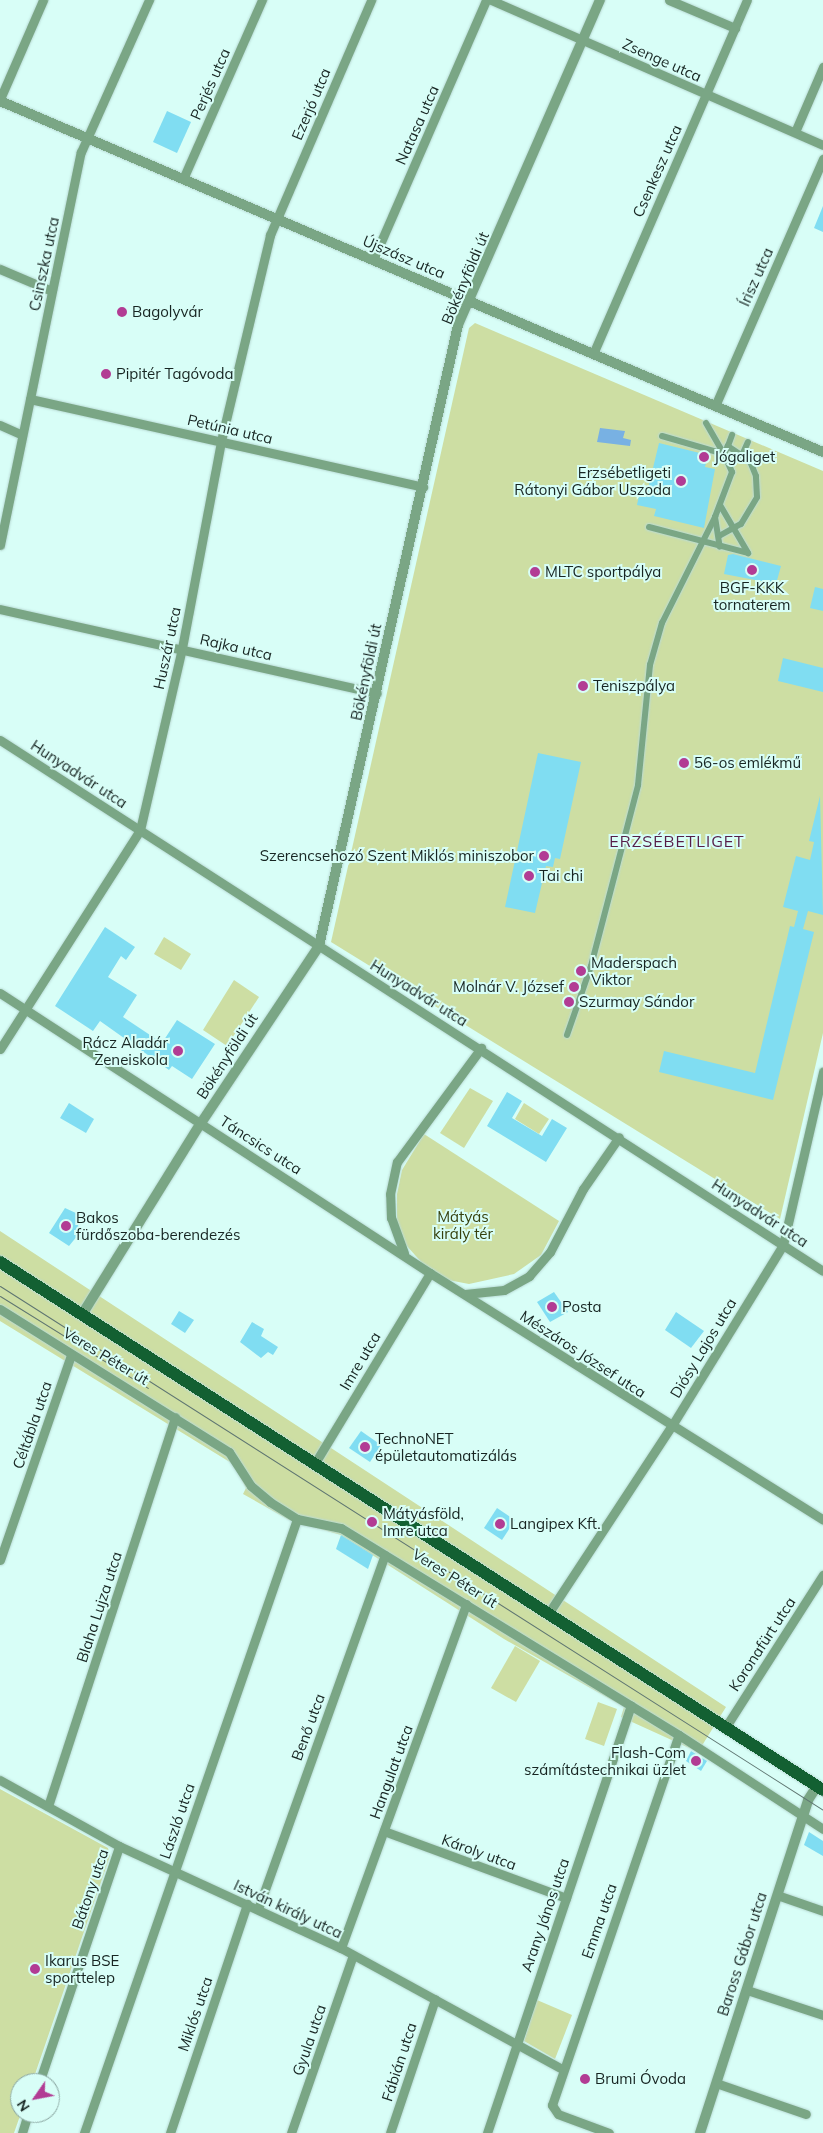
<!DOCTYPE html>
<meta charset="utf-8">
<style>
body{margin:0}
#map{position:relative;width:823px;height:2133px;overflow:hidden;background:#d8fef7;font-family:Mulish,sans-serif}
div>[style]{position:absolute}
.green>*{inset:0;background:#cddea3}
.water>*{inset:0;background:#78b1e3}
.building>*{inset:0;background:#80ddf2}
.roads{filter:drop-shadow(0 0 1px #b9dbd5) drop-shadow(0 0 1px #b9dbd5)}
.pedestrian>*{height:6px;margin:-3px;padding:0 3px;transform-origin:3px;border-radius:3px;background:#7aa685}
.minor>*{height:9px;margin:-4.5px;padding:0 4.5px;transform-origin:4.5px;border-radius:4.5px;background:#7aa685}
.tertiary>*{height:10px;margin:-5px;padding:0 5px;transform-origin:5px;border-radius:5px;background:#7aa685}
.primary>*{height:12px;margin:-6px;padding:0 6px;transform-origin:6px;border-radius:6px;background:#136032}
.tram>*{height:1px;margin:-0.5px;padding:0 0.5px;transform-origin:0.5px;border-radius:0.5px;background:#5e7571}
.dots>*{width:14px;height:14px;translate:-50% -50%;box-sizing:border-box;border:2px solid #d8fef7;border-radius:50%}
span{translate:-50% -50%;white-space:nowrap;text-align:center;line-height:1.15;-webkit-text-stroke:4px #d8fef7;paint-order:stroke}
.street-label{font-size:15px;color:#172522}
.poi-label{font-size:15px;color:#172522}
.left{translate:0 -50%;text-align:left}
.right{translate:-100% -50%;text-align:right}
.park-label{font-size:15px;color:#36410d}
.neighbourhood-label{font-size:16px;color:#561d47;letter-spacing:1px}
.north{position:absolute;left:10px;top:2073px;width:50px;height:50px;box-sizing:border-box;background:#d8fef7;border:1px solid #8ba7a2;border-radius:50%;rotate:237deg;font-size:14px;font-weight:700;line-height:20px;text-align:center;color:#172522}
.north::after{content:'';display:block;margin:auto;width:18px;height:22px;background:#b23c94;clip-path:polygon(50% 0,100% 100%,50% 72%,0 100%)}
</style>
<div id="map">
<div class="green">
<i style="clip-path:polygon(475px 323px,823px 471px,823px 1033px,780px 1219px,331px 942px,469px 328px)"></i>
<i style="clip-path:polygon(164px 937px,191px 954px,181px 970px,154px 954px)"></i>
<i style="clip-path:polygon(234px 980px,259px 997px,227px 1046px,203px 1030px)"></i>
<i style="clip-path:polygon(470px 1088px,493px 1101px,464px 1148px,440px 1133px)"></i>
<i style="clip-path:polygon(524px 1103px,549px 1119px,539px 1134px,515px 1119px)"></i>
<i style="clip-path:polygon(424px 1134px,559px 1221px,541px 1255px,514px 1274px,469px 1284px,448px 1280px,423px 1264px,406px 1245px,397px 1224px,397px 1194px,402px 1170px)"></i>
<i style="clip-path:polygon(0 1231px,726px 1707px,698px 1752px,621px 1717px,624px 1707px,504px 1639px,341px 1535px,289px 1520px,243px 1494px,246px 1488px,233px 1464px,0 1321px)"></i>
<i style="clip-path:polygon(515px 1646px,540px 1661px,516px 1702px,491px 1688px)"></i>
<i style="clip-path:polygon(598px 1702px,617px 1709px,604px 1746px,585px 1739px)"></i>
<i style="clip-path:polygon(0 1789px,108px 1848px,110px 1856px,32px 2083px,20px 2083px,21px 2113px,14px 2133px,0 2133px)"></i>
<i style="clip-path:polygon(537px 2000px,572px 2015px,555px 2059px,524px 2041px)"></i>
</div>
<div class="water">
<i style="clip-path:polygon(600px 428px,625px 431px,623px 438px,631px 440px,630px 446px,597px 442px)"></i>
</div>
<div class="building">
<i style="clip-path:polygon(167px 111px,191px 122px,177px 153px,153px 142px)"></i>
<i style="clip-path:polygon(823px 206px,823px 232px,814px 228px)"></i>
<i style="clip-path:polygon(659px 443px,708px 455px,705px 467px,715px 469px,704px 528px,654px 516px,656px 509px,637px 505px,639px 495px,646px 497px)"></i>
<i style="clip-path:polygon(733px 554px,781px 566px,776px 584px,724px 574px,728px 555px)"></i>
<i style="clip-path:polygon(815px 587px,823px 589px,823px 611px,810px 608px)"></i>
<i style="clip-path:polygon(783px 658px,823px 668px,823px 692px,778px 681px)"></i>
<i style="clip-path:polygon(538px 753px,581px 762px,560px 859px,555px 858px,553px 867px,546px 866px,535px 913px,505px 907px)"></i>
<i style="clip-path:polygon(820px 796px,823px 915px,808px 911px,803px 929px,814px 932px,773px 1100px,659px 1072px,664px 1051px,755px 1073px,790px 926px,794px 927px,798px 911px,783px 907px,796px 856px,810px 860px,814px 842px,809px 841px)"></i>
<i style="clip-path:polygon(105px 927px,135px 947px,126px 960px,121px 956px,108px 977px,137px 995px,123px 1017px,162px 1043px,177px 1020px,215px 1044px,192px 1079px,172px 1066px,169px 1070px,100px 1021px,93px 1031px,55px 1006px)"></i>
<i style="clip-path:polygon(507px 1092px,522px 1101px,512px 1118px,542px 1136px,552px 1119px,567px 1128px,546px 1162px,487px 1126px)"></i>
<i style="clip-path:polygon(69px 1103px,94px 1119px,86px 1133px,60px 1118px)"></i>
<i style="clip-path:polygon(65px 1208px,78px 1214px,76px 1223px,82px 1230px,69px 1246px,49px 1233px)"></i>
<i style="clip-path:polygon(554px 1292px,568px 1312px,550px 1322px,537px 1302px)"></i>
<i style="clip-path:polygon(179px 1311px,194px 1320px,185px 1333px,171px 1324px)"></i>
<i style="clip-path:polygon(676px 1312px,704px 1331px,691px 1348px,665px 1330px)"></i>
<i style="clip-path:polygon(252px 1322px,264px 1329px,261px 1336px,278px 1347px,273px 1355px,268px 1352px,261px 1358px,240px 1342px)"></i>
<i style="clip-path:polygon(361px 1431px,381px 1445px,370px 1462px,349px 1448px)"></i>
<i style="clip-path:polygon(497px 1508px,515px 1520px,502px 1540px,484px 1528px)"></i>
<i style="clip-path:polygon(341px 1535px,373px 1555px,368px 1569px,336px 1549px)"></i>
<i style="clip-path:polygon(691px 1751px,707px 1761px,701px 1771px,686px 1761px)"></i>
<i style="clip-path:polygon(809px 1832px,823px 1841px,823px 1856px,804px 1845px)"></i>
</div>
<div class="roads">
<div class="pedestrian">
<i style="left:706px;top:423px;width:36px;rotate:60deg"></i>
<i style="left:662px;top:436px;width:65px;rotate:16.2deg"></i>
<i style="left:724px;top:454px;width:20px;rotate:66deg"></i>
<i style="left:732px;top:472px;width:48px;rotate:110.7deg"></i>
<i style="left:728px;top:446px;width:12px;rotate:-70deg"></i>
<i style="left:743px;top:453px;width:12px;rotate:-66deg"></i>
<i style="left:720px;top:505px;width:56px;rotate:59.7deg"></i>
<i style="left:649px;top:527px;width:102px;rotate:14.7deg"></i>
<i style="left:719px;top:536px;width:25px;rotate:-29deg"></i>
<i style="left:741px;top:524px;width:31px;rotate:-59deg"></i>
<i style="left:757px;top:497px;width:21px;rotate:-93deg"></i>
<i style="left:756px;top:476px;width:16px;rotate:-112deg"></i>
<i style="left:750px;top:461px;width:27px;rotate:-146deg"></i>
<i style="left:728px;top:446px;width:9px;rotate:117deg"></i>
<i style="left:567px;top:1035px;width:73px;rotate:-70.8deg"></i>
<i style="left:591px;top:966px;width:187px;rotate:-75.4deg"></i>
<i style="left:638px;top:785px;width:121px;rotate:-84.3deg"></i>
<i style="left:650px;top:665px;width:44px;rotate:-74.1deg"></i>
<i style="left:662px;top:623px;width:119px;rotate:-63.4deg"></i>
<i style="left:715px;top:517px;width:30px;rotate:81deg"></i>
</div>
<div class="minor">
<i style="left:491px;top:0;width:362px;rotate:23.6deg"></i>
<i style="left:669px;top:0;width:72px;rotate:23deg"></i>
<i style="left:0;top:99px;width:108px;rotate:-66.5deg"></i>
<i style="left:795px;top:132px;width:71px;rotate:-66.7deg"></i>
<i style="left:183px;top:179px;width:196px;rotate:-66.2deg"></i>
<i style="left:373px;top:260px;width:283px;rotate:-66.5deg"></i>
<i style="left:0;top:269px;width:56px;rotate:22.9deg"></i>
<i style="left:593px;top:354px;width:386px;rotate:-66.5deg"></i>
<i style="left:30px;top:399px;width:403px;rotate:12.6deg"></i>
<i style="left:715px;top:406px;width:270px;rotate:-66.4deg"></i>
<i style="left:0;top:425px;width:24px;rotate:24deg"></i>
<i style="left:0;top:545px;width:401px;rotate:-78.4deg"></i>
<i style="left:81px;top:152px;width:167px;rotate:-65.9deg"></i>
<i style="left:0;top:609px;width:386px;rotate:12.6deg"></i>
<i style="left:0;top:740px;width:979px;rotate:32.83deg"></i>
<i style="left:0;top:993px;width:513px;rotate:33.07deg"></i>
<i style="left:430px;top:1273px;width:464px;rotate:32.1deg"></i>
<i style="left:0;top:1049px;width:260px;rotate:-57.4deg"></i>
<i style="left:140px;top:830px;width:187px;rotate:-77deg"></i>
<i style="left:182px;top:648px;width:211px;rotate:-79.3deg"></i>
<i style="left:221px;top:441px;width:212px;rotate:-76.6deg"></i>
<i style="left:270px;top:235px;width:256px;rotate:-66.7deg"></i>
<i style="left:404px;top:1253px;width:37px;rotate:-110deg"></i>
<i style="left:391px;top:1218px;width:24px;rotate:-92deg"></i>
<i style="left:390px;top:1194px;width:33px;rotate:-78deg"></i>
<i style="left:397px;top:1162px;width:142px;rotate:-53.6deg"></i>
<i style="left:465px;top:1294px;width:39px;rotate:-6deg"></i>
<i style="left:504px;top:1290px;width:29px;rotate:-29deg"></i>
<i style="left:529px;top:1276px;width:32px;rotate:-49deg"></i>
<i style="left:550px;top:1252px;width:71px;rotate:-62.4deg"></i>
<i style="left:583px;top:1189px;width:63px;rotate:-55.3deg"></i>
<i style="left:0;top:1309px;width:270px;rotate:32deg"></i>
<i style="left:229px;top:1452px;width:40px;rotate:57.1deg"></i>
<i style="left:251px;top:1486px;width:25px;rotate:40deg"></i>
<i style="left:270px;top:1502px;width:32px;rotate:32deg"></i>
<i style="left:297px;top:1519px;width:45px;rotate:11.6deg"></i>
<i style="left:341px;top:1528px;width:396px;rotate:31.5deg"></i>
<i style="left:679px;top:1735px;width:172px;rotate:33.1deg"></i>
<i style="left:315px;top:1463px;width:222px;rotate:-58.8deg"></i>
<i style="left:0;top:1560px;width:217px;rotate:-70.9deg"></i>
<i style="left:548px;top:1614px;width:224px;rotate:-56.7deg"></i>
<i style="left:671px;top:1427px;width:214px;rotate:-58.4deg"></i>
<i style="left:783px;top:1245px;width:178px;rotate:-77deg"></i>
<i style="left:725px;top:1728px;width:182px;rotate:-57.4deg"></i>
<i style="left:0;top:1780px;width:136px;rotate:29deg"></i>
<i style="left:119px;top:1846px;width:244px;rotate:24.7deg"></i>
<i style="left:341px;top:1948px;width:252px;rotate:28.7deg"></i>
<i style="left:48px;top:1806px;width:409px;rotate:-71.9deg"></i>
<i style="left:384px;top:1831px;width:194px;rotate:20.2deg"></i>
<i style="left:777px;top:1895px;width:49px;rotate:19.2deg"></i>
<i style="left:258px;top:1909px;width:376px;rotate:-70.3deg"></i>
<i style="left:341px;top:1948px;width:366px;rotate:-70deg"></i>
<i style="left:747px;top:1990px;width:80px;rotate:18.2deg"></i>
<i style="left:39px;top:2083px;width:250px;rotate:-71.3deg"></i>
<i style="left:716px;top:2083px;width:95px;rotate:19deg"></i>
<i style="left:22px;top:2133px;width:21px;rotate:-73deg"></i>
<i style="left:84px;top:2133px;width:650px;rotate:-70.87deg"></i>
<i style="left:170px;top:2133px;width:242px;rotate:-71.4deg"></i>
<i style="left:291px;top:2133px;width:188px;rotate:-70.8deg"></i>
<i style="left:390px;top:2133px;width:141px;rotate:-71.4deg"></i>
<i style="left:487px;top:2133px;width:451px;rotate:-71.4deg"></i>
<i style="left:609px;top:2133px;width:54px;rotate:-159.6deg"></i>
<i style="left:558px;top:2114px;width:11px;rotate:-124deg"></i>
<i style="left:552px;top:2105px;width:391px;rotate:-71.1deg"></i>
</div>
<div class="tertiary">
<i style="left:0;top:101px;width:895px;rotate:23.1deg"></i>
<i style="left:83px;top:1313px;width:224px;rotate:-58.2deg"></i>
<i style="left:201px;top:1123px;width:213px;rotate:-56.3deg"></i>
<i style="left:319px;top:946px;width:636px;rotate:-77.38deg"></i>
<i style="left:458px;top:325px;width:355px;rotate:-66.4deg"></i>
<i style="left:700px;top:2133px;width:350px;rotate:-72deg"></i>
<i style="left:808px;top:1800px;width:17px;rotate:-57deg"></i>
</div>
<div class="primary">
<i style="left:0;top:1262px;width:978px;rotate:32.68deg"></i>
</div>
</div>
<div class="tram">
<i style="left:0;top:1286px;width:976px;rotate:32.48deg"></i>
<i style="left:0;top:1296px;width:174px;rotate:31.9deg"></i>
</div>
<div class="dots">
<i style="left:122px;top:312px;background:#b23c94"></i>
<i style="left:106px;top:374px;background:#b23c94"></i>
<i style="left:704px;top:457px;background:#b23c94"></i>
<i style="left:681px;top:481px;background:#b23c94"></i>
<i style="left:752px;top:570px;background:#b23c94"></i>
<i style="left:535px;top:572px;background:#b23c94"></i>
<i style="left:583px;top:686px;background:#b23c94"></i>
<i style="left:684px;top:763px;background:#b23c94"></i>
<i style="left:544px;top:856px;background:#b23c94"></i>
<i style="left:529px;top:876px;background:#b23c94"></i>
<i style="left:581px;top:971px;background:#b23c94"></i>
<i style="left:574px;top:987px;background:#b23c94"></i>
<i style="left:569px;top:1002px;background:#b23c94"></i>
<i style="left:178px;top:1051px;background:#b23c94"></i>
<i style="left:66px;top:1226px;background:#b23c94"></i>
<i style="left:552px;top:1307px;background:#b23c94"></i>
<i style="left:365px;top:1447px;background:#b23c94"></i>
<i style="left:372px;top:1522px;background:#b23c94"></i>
<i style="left:500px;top:1524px;background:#b23c94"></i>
<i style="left:696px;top:1761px;background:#b23c94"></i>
<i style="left:35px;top:1969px;background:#b23c94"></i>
<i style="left:585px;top:2079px;background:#b23c94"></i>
</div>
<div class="street-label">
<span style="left:662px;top:60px;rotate:24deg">Zsenge utca</span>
<span style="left:210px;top:84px;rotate:-66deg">Perjés utca</span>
<span style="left:311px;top:104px;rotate:-67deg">Ezerjó utca</span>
<span style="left:417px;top:125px;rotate:-66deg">Natasa utca</span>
<span style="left:657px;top:171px;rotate:-66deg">Csenkesz utca</span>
<span style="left:404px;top:257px;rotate:23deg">Újszász utca</span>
<span style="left:44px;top:264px;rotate:-78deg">Csinszka utca</span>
<span style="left:756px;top:277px;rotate:-66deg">Írisz utca</span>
<span style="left:465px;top:278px;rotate:-67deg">Bökényföldi út</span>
<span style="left:230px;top:429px;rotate:13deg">Petúnia utca</span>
<span style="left:236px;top:647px;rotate:13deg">Rajka utca</span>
<span style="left:167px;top:648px;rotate:-78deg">Huszár utca</span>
<span style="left:366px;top:672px;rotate:-78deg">Bökényföldi út</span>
<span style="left:79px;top:774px;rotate:33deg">Hunyadvár utca</span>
<span style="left:419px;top:993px;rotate:32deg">Hunyadvár utca</span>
<span style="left:227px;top:1056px;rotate:-57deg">Bökényföldi út</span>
<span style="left:261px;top:1145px;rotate:33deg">Táncsics utca</span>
<span style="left:760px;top:1213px;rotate:33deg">Hunyadvár utca</span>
<span style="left:703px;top:1348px;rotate:-59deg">Diósy Lajos utca</span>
<span style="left:583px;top:1354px;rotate:33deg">Mészáros József utca</span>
<span style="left:106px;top:1356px;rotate:31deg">Veres Péter út</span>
<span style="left:360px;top:1361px;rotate:-59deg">Imre utca</span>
<span style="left:32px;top:1425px;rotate:-71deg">Céltábla utca</span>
<span style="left:455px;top:1578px;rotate:32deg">Veres Péter út</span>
<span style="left:99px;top:1607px;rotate:-72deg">Blaha Lujza utca</span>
<span style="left:762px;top:1644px;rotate:-57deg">Koronafürt utca</span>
<span style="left:308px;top:1727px;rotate:-70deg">Benő utca</span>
<span style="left:391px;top:1772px;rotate:-70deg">Hangulat utca</span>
<span style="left:177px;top:1821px;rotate:-71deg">László utca</span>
<span style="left:479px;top:1852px;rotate:20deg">Károly utca</span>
<span style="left:90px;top:1889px;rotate:-71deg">Bátony utca</span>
<span style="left:288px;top:1909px;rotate:25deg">István király utca</span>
<span style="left:545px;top:1915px;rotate:-71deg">Arany János utca</span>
<span style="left:599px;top:1921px;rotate:-71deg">Emma utca</span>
<span style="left:742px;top:1954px;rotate:-72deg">Baross Gábor utca</span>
<span style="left:195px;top:2014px;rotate:-71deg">Miklós utca</span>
<span style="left:309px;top:2040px;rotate:-71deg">Gyula utca</span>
<span style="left:399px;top:2062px;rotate:-72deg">Fábián utca</span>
</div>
<div class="poi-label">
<span class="left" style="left:132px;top:312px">Bagolyvár</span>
<span class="left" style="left:116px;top:374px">Pipitér Tagóvoda</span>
<span class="left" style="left:714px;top:457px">Jógaliget</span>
<span class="right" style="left:671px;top:481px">Erzsébetligeti<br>Rátonyi Gábor Uszoda</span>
<span class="left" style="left:545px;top:572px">MLTC sportpálya</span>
<span style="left:752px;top:596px">BGF-KKK<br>tornaterem</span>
<span class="left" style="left:593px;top:686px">Teniszpálya</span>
<span class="left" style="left:694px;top:763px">56-os emlékmű</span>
<span class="right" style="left:534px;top:856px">Szerencsehozó Szent Miklós miniszobor</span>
<span class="left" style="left:539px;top:876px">Tai chi</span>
<span class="left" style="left:591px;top:971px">Maderspach<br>Viktor</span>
<span class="right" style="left:564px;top:987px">Molnár V. József</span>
<span class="left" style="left:579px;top:1002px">Szurmay Sándor</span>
<span class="right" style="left:168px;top:1051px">Rácz Aladár<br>Zeneiskola</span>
<span class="left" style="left:76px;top:1226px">Bakos<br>fürdőszoba-berendezés</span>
<span class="left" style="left:562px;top:1307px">Posta</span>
<span class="left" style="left:375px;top:1447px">TechnoNET<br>épületautomatizálás</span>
<span class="left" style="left:383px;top:1522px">Mátyásföld,<br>Imre utca</span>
<span class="left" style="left:510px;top:1524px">Langipex Kft.</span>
<span class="right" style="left:686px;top:1761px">Flash-Com<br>számítástechnikai üzlet</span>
<span class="left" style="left:45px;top:1969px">Ikarus BSE<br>sporttelep</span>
<span class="left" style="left:595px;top:2079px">Brumi Óvoda</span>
</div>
<div class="park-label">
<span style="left:463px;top:1225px">Mátyás<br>király tér</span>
</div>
<div class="neighbourhood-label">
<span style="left:677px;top:841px">ERZSÉBETLIGET</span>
</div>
<div class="north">N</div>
</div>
